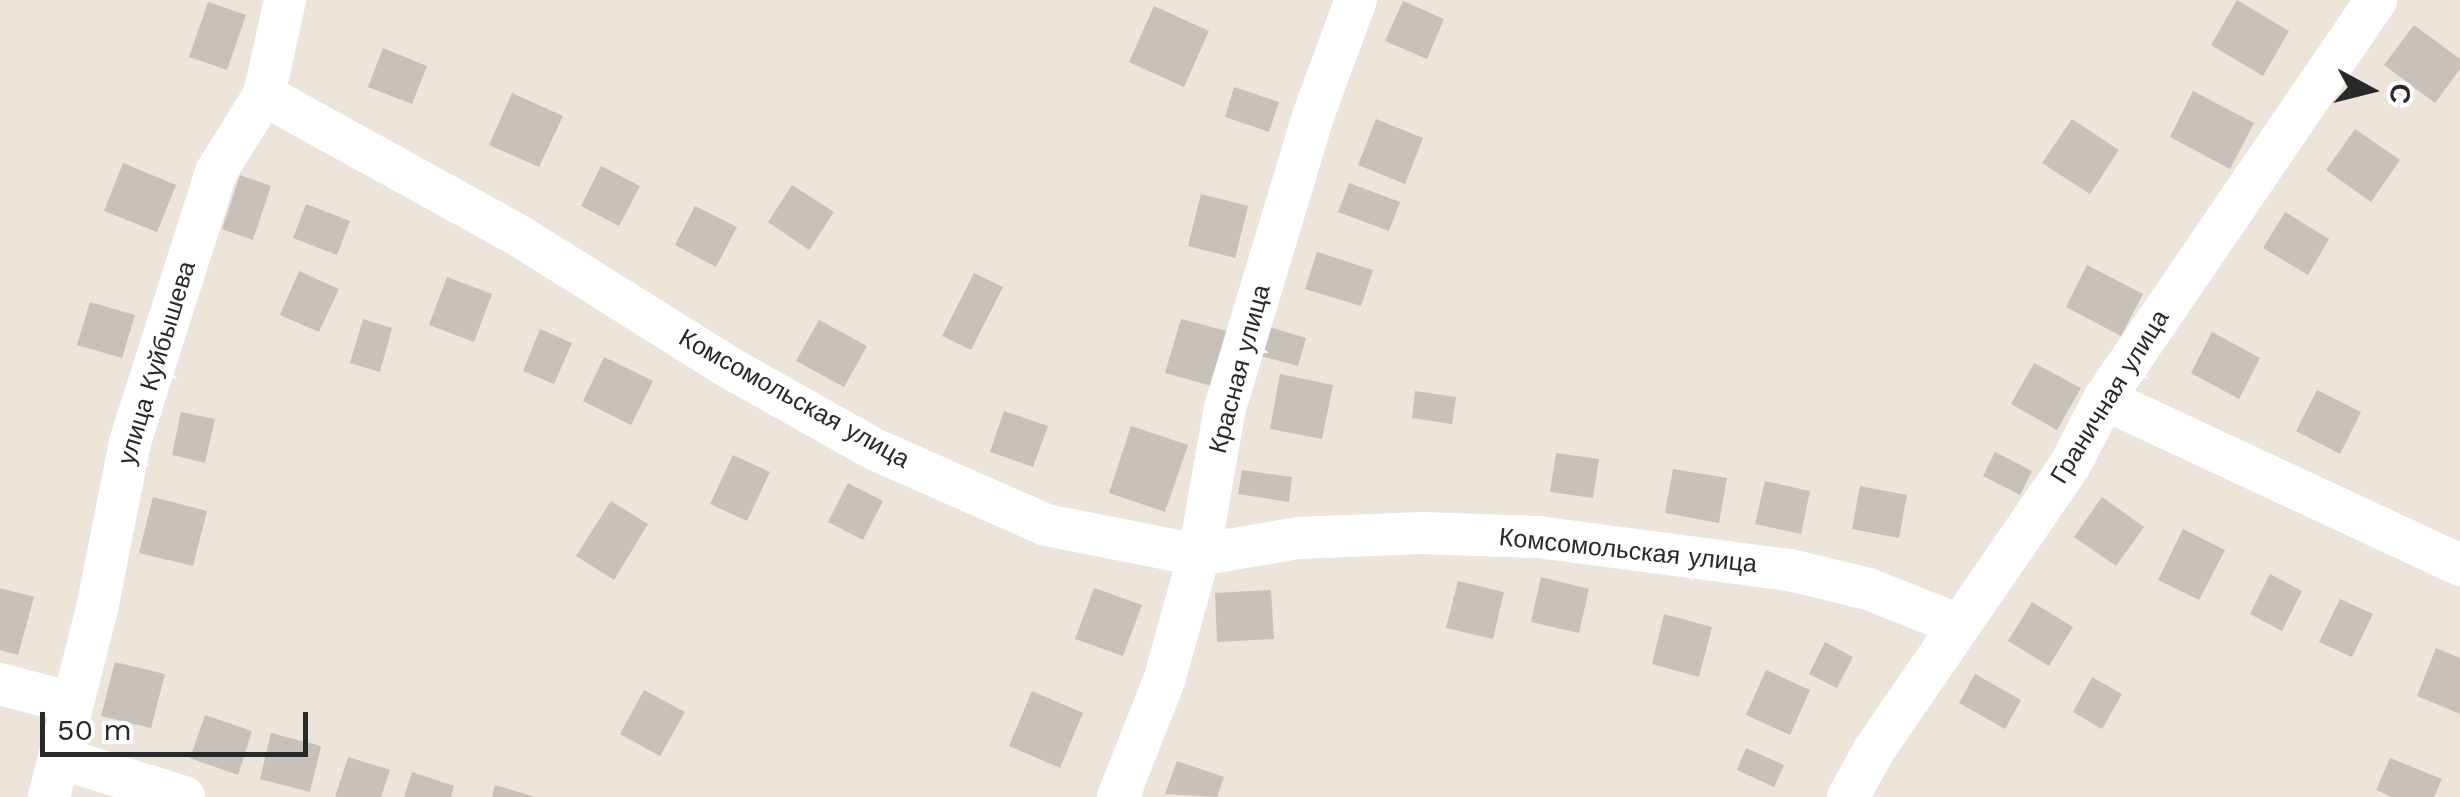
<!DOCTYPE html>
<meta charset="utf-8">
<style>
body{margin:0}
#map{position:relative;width:2460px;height:797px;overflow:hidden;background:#ede4da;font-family:"Work Sans",sans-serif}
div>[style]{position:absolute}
.building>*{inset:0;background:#c8c1ba}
.street>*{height:42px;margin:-21px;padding:0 21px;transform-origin:21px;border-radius:21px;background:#fff}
span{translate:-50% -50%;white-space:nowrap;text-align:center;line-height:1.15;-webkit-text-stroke:10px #fff;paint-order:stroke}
.street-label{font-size:25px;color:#292929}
.north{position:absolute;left:2320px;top:40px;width:100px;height:100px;-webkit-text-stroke:8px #fff;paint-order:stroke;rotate:97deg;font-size:28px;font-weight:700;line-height:40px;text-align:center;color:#292929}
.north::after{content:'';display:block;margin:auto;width:35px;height:45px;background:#292929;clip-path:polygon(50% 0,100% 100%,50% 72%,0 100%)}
.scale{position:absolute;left:40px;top:712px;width:268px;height:45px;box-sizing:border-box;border:5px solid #292929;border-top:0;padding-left:12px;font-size:30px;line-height:35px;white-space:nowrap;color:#292929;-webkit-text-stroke:8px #fff;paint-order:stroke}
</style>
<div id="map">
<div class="building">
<i style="clip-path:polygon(2237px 0,2289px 31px,2263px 76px,2211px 45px)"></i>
<i style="clip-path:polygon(1403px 1px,1444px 19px,1427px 59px,1385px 41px)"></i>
<i style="clip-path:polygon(208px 2px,246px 15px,227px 70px,189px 57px)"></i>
<i style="clip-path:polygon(1154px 6px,1209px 31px,1184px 87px,1129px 62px)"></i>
<i style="clip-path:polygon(2414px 25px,2460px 59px,2460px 69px,2435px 103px,2384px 65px)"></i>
<i style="clip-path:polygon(383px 48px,427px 66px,412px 104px,368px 87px)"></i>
<i style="clip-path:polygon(1234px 87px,1279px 102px,1269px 132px,1225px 117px)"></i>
<i style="clip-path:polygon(2193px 91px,2254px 123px,2230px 169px,2170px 137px)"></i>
<i style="clip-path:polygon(512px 93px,563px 116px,539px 167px,489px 145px)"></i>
<i style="clip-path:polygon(1376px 119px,1423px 138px,1405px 184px,1358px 165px)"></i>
<i style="clip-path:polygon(2072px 119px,2119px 150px,2090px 194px,2042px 163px)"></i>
<i style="clip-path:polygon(2355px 129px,2400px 160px,2371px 202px,2326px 170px)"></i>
<i style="clip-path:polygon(123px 163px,176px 185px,157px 232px,104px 211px)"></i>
<i style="clip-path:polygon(601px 166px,640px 186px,619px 226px,581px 206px)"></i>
<i style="clip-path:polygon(240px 175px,271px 186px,253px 240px,222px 229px)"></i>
<i style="clip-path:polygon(1349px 183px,1400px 202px,1389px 231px,1338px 212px)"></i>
<i style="clip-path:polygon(792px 185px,834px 212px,809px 250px,768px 222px)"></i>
<i style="clip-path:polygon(1201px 194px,1248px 206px,1235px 258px,1188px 246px)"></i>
<i style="clip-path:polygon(306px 204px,350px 221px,337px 255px,293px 238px)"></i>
<i style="clip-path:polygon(695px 206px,737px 227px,716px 267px,675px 245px)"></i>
<i style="clip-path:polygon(2285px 212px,2329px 239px,2308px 275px,2263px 248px)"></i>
<i style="clip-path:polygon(1317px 252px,1373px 270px,1361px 306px,1305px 289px)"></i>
<i style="clip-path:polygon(2087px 265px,2143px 294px,2121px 336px,2066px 307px)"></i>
<i style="clip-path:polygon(299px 271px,339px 289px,319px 332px,280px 315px)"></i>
<i style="clip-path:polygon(974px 273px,1003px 287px,971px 350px,942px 336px)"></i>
<i style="clip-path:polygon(447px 277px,492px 294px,474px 342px,429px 325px)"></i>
<i style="clip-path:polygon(90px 302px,135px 315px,122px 358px,77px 345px)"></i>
<i style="clip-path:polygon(363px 319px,392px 328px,380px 372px,350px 363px)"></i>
<i style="clip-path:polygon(1181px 319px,1227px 331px,1212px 386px,1165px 373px)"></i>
<i style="clip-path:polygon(819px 320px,867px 346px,844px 387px,796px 361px)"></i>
<i style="clip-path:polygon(1262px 325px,1306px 338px,1298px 366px,1254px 354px)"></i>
<i style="clip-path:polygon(540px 329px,572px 343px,554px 384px,523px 371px)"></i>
<i style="clip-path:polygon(2212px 332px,2260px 358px,2239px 399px,2191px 373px)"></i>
<i style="clip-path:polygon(604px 357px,653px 381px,631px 425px,583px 401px)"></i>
<i style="clip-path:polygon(2034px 363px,2081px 388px,2057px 430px,2011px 404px)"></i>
<i style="clip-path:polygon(1280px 374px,1333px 385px,1322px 439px,1270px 429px)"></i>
<i style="clip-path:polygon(2317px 390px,2361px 412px,2340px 454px,2296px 431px)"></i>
<i style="clip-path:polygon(1415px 391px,1456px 397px,1452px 424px,1412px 418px)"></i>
<i style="clip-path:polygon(1004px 411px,1048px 426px,1033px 467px,990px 452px)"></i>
<i style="clip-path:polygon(181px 412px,215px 419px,205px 463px,172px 455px)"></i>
<i style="clip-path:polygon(1131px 426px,1188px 445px,1165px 512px,1109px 493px)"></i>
<i style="clip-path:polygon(1995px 452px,2032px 471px,2020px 495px,1983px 476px)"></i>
<i style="clip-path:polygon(1556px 453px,1599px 459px,1593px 498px,1550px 492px)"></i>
<i style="clip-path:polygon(733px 455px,770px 472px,747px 521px,710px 504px)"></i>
<i style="clip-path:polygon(1673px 469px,1727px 478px,1719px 523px,1665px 513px)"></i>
<i style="clip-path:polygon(1242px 470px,1292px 477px,1289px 502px,1238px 494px)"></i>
<i style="clip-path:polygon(1765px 481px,1810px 491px,1801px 534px,1755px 524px)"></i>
<i style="clip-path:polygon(848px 483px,883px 501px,863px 540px,828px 522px)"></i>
<i style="clip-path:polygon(1860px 486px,1907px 495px,1899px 538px,1852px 529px)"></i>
<i style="clip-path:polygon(153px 497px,207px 511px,193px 566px,139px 553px)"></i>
<i style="clip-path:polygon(2102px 497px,2144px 527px,2116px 566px,2074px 537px)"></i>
<i style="clip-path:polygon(611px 501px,648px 524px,614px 580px,576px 556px)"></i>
<i style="clip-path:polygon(2183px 529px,2225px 550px,2199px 600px,2158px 580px)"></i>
<i style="clip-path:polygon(2270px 574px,2302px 591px,2282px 631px,2250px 614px)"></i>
<i style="clip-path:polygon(1541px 577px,1589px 589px,1579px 633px,1531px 622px)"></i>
<i style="clip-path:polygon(1458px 581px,1504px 592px,1493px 639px,1446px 628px)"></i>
<i style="clip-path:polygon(0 588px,34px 597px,18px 655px,0 650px)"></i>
<i style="clip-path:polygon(1094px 588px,1142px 605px,1123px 656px,1075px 639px)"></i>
<i style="clip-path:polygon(1271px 590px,1274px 639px,1217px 642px,1215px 593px)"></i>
<i style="clip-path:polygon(2340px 599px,2373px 614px,2352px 657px,2319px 642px)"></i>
<i style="clip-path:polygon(2032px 602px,2073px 627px,2049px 666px,2008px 641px)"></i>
<i style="clip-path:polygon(1664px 614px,1712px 627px,1699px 677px,1652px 664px)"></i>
<i style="clip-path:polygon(1825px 642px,1853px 657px,1837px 688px,1809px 674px)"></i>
<i style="clip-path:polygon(2436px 648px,2460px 658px,2460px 714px,2417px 696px)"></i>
<i style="clip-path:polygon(115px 662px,165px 674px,151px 728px,101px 716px)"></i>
<i style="clip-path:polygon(1766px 670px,1810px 690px,1790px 735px,1746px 715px)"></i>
<i style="clip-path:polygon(1975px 674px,2021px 700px,2005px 729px,1959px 703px)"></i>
<i style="clip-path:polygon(2092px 677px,2122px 694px,2102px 729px,2073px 712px)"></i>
<i style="clip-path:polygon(644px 690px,685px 712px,660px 756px,620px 734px)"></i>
<i style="clip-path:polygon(1032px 691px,1083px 713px,1060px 768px,1009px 746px)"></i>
<i style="clip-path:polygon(205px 715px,252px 731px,238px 775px,190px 758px)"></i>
<i style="clip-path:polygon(271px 733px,321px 746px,310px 792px,260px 779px)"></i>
<i style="clip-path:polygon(1746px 748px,1784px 765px,1774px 787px,1737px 770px)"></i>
<i style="clip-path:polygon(348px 757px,390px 770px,381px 797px,335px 797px)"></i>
<i style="clip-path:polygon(2390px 758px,2442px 779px,2434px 797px,2392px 797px,2376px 790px)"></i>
<i style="clip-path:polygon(1177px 761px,1224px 777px,1217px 797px,1165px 794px)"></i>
<i style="clip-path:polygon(412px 772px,454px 786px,451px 797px,404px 797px)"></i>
<i style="clip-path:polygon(495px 785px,532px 796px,532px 797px,492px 797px)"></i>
</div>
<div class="street">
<i style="left:264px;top:95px;width:294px;rotate:28.9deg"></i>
<i style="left:521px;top:237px;width:244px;rotate:32.1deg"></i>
<i style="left:728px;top:367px;width:170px;rotate:29.3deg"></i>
<i style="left:876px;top:450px;width:186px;rotate:23.8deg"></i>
<i style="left:1046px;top:525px;width:156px;rotate:11.1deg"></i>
<i style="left:1199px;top:555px;width:100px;rotate:-9.7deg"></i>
<i style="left:1298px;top:538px;width:124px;rotate:-2.3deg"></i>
<i style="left:1422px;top:533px;width:116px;rotate:2deg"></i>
<i style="left:1538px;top:537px;width:254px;rotate:7.5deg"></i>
<i style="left:1790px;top:570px;width:80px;rotate:13.7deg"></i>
<i style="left:1868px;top:589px;width:98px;rotate:21.6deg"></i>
<i style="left:2104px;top:399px;width:393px;rotate:25deg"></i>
<i style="left:0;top:684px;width:74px;rotate:14.8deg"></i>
<i style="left:60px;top:758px;width:130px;rotate:17.5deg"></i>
<i style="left:49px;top:797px;width:194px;rotate:-75.7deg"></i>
<i style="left:97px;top:609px;width:170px;rotate:-78.8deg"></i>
<i style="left:130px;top:442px;width:283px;rotate:-72.3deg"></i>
<i style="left:216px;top:172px;width:91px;rotate:-58.1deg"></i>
<i style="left:264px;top:95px;width:97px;rotate:-77.5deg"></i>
<i style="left:1118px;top:797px;width:125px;rotate:-68.4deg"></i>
<i style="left:1164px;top:681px;width:131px;rotate:-74.5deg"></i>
<i style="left:1199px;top:555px;width:149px;rotate:-80deg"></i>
<i style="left:1225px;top:408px;width:305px;rotate:-73.2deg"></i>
<i style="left:1313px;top:116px;width:124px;rotate:-69.7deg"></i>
<i style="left:1848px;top:797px;width:54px;rotate:-61deg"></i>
<i style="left:1874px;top:750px;width:346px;rotate:-55.5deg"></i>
<i style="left:2070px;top:465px;width:74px;rotate:-62.7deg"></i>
<i style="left:2104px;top:399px;width:483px;rotate:-55.7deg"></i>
</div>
<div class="street-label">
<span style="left:157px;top:363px;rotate:-73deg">улица Куйбышева</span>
<span style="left:1240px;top:369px;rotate:-75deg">Красная улица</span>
<span style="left:2110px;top:397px;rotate:-58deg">Граничная улица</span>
<span style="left:794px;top:399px;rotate:29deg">Комсомольская улица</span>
<span style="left:1628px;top:551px;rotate:6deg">Комсомольская улица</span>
</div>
<div class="north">С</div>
<div class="scale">50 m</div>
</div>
